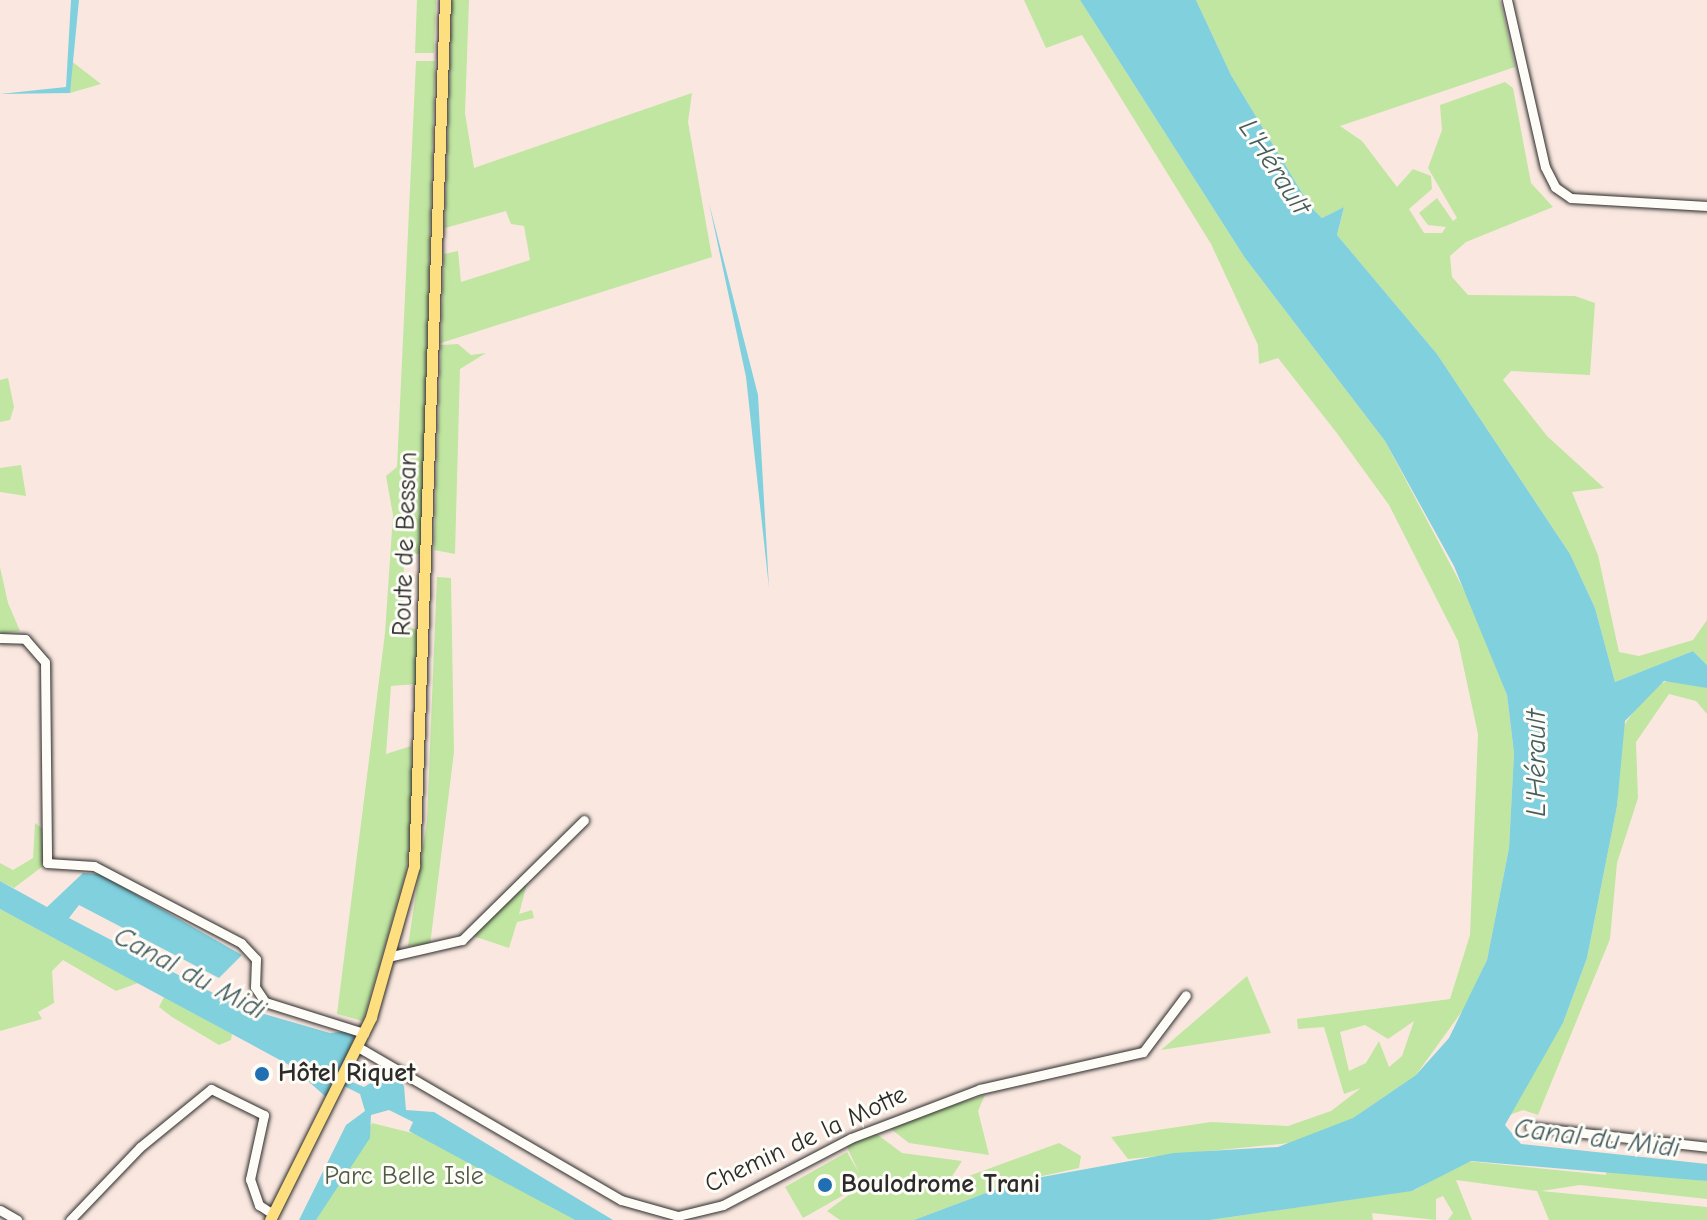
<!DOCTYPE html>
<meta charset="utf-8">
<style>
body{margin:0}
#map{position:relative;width:1707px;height:1220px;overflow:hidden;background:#fae8e0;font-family:"Comic Neue",sans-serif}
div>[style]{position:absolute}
.green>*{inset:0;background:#c0e6a1}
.water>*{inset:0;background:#81d0de}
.roads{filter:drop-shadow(0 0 2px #2b2b2b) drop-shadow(0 0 2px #2b2b2b)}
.minor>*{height:9px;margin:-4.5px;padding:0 4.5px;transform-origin:4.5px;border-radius:4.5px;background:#fdfcf7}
.major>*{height:11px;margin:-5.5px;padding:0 5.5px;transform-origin:5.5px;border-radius:5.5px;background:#fedf80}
.dots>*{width:22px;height:22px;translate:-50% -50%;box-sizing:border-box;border:4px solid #fdfcf7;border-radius:50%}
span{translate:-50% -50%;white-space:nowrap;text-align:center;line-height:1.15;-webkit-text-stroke:6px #fdfcf7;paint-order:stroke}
.street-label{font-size:26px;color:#2b2b2b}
.poi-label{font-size:26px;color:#2b2b2b;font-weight:700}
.left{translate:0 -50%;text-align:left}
.park-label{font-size:26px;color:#505a48}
.water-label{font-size:28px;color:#455d61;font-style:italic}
</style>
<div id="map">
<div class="green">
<i style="clip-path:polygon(417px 0,436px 0,434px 53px,415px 53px)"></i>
<i style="clip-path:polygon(452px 0,469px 0,465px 113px,474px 168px,692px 93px,688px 122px,712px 257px,441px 343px,444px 254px,458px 251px,461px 282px,530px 260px,524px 226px,511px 224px,506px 211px,445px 228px)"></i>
<i style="clip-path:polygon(evenodd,1024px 0,1080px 0,1245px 258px,1385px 441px,1474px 609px,1507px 695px,1514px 753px,1509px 848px,1487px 960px,1465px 1007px,1416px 1075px,1343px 1125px,1299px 1142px,1128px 1159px,1111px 1137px,1211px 1122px,1288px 1126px,1331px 1111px,1361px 1088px,1344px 1094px,1324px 1027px,1298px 1029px,1297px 1019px,1450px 999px,1470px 935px,1478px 734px,1458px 641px,1389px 505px,1336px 432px,1278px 358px,1259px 364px,1258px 345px,1211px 244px,1082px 35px,1046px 48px,1024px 0,1414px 1021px,1402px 1056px,1389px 1067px,1379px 1041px,1366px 1063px,1349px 1071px,1340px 1032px,1365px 1025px,1388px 1039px,1414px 1021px)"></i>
<i style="clip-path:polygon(1196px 0,1500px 0,1515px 67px,1340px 126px,1362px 141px,1397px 187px,1413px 169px,1431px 176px,1432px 189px,1409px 209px,1424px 233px,1442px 233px,1446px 227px,1428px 225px,1419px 213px,1437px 198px,1453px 221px,1457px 218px,1428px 168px,1442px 130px,1440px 105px,1505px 82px,1513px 88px,1531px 183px,1553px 207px,1466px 242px,1450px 256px,1452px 277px,1468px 295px,1575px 296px,1595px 303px,1590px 375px,1511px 371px,1503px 380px,1547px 436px,1604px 488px,1572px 492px,1598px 555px,1619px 652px,1639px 656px,1693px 640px,1707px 620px,1707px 665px,1693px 651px,1615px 682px,1595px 608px,1570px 554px,1437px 354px,1337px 235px,1344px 207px,1322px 218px,1310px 206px,1231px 75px)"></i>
<i style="clip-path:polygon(70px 60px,101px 84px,70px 93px)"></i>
<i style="clip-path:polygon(416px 61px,435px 61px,421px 554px,404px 554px,403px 626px,418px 630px,417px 684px,391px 686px,386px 754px,411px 746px,413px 810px,406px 871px,363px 1021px,337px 1014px,385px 633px,393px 515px,386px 476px,397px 467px)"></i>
<i style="clip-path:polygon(458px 344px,471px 355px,486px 353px,460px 369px,455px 554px,434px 550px,441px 345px)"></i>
<i style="clip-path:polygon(8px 378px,14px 407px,10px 420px,0 422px,0 380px)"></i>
<i style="clip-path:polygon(21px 465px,26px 496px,0 492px,0 468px)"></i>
<i style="clip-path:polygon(0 567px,8px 603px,20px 631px,0 634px)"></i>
<i style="clip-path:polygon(437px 577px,451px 578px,454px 752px,430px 945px,408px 946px,427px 820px)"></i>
<i style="clip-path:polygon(1676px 678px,1707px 688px,1707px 714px,1696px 701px,1669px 694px,1636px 742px,1638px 798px,1617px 863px,1610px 939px,1538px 1115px,1523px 1110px,1507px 1116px,1563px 1023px,1587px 958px,1617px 806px,1622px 728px,1651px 687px)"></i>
<i style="clip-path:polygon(35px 823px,43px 829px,47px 863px,14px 888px,0 881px,0 863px,13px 870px,33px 858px)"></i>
<i style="clip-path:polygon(528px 880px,519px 914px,532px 910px,534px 918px,517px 922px,509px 948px,473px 936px)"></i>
<i style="clip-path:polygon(0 909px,138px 983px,116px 991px,63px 960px,52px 971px,54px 1003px,38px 1012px,42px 1019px,0 1031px)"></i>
<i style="clip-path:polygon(1247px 976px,1271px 1033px,1161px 1050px)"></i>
<i style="clip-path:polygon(164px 997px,232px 1034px,231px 1040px,219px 1045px,172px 1017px,159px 1007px)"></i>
<i style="clip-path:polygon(985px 1095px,978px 1111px,989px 1155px,909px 1143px,887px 1126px)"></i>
<i style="clip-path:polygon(372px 1123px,420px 1135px,575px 1220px,316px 1220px)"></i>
<i style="clip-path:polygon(874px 1132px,902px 1153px,962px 1161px,947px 1184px,1059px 1143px,1081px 1156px,1079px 1168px,1015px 1182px,914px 1220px,840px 1220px,827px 1211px,865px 1183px,803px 1218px,785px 1187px,847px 1152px,859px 1173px,846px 1145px)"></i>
<i style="clip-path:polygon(1466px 1161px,1606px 1175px,1607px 1167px,1707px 1181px,1707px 1199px,1580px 1185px,1541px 1191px,1707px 1207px,1707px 1220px,1549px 1220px,1537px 1191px,1456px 1180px,1472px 1220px,1448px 1220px,1453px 1213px,1443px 1196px,1436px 1199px,1436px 1220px,1372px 1213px,1373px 1220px,1210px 1220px,1415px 1190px)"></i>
</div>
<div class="water">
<i style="clip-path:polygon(71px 0,79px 0,70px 93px,0 94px,66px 87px)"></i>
<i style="clip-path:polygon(1080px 0,1196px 0,1231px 75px,1310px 206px,1322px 218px,1344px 207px,1337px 235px,1437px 354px,1570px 554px,1595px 608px,1615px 682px,1693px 651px,1707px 665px,1707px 688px,1664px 681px,1625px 721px,1617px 806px,1587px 958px,1563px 1023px,1505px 1125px,1521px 1144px,1707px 1164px,1707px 1181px,1471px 1161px,1412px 1191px,1210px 1220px,914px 1220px,1015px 1182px,1174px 1153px,1278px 1147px,1353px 1118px,1416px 1075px,1449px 1038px,1487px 960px,1509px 848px,1514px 753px,1507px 695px,1454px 566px,1385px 441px,1245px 258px)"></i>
<i style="clip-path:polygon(709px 203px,758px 395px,769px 588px,746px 377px)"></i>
<i style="clip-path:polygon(83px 873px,100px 874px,242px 955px,219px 978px,79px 905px,69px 918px,240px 1007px,330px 1033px,348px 1031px,355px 1036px,338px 1076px,364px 1087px,390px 1071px,404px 1086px,406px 1110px,434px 1112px,613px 1220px,575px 1220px,409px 1131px,413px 1122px,389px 1110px,371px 1115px,370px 1138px,316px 1220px,299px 1220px,346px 1125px,365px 1111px,360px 1094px,334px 1081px,326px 1097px,291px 1066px,0 909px,0 881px,47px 907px)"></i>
</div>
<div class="roads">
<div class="minor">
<i style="left:1507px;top:0;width:171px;rotate:77.2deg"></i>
<i style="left:1545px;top:167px;width:22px;rotate:63deg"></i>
<i style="left:1555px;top:187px;width:19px;rotate:35deg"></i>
<i style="left:1571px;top:198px;width:136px;rotate:3.4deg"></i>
<i style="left:0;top:638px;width:25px;rotate:2deg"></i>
<i style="left:25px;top:639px;width:30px;rotate:49deg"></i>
<i style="left:45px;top:662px;width:201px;rotate:89.4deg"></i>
<i style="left:47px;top:863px;width:47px;rotate:3.7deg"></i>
<i style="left:94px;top:866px;width:166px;rotate:27.6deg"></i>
<i style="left:241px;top:943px;width:22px;rotate:47deg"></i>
<i style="left:256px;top:959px;width:28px;rotate:92deg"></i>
<i style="left:255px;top:987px;width:18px;rotate:56deg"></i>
<i style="left:265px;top:1002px;width:104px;rotate:17.4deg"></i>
<i style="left:392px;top:956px;width:72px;rotate:-12.9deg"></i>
<i style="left:462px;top:940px;width:171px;rotate:-44.5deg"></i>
<i style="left:358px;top:1047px;width:304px;rotate:30.2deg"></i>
<i style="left:621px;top:1200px;width:59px;rotate:15.7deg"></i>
<i style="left:678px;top:1216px;width:46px;rotate:-13.7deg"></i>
<i style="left:723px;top:1205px;width:144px;rotate:-27.6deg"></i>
<i style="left:851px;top:1138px;width:138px;rotate:-20.8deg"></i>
<i style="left:980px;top:1089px;width:167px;rotate:-12.8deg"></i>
<i style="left:1143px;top:1052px;width:71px;rotate:-53deg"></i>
<i style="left:1530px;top:1127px;width:178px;rotate:6.4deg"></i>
<i style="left:0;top:1210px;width:20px;rotate:30deg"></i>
<i style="left:70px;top:1220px;width:101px;rotate:-46.2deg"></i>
<i style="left:140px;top:1147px;width:92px;rotate:-39.2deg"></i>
<i style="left:211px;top:1089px;width:59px;rotate:26.1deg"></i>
<i style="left:264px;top:1115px;width:66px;rotate:102.3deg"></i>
<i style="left:250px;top:1179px;width:28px;rotate:71deg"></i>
<i style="left:259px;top:1205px;width:17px;rotate:33deg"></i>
</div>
<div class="major">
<i style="left:270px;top:1220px;width:227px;rotate:-63.5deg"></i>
<i style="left:371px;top:1017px;width:157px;rotate:-74.1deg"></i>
<i style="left:414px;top:866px;width:867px;rotate:-87.95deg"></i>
</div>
</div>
<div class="dots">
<i style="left:262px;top:1074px;background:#1f6fb2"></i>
<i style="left:825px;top:1185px;background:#1f6fb2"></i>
</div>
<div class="street-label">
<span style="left:406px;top:544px;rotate:-88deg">Route de Bessan</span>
<span style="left:806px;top:1140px;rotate:-25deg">Chemin de la Motte</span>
</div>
<div class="poi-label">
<span class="left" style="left:278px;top:1074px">Hôtel Riquet</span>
<span class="left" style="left:841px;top:1185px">Boulodrome Trani</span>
</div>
<div class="park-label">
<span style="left:404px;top:1177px">Parc Belle Isle</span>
</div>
<div class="water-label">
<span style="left:1275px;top:167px;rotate:57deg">L'Hérault</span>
<span style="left:1536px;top:763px;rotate:-90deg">L'Hérault</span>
<span style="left:190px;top:973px;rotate:28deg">Canal du Midi</span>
<span style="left:1597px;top:1138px;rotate:7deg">Canal du Midi</span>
</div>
</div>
